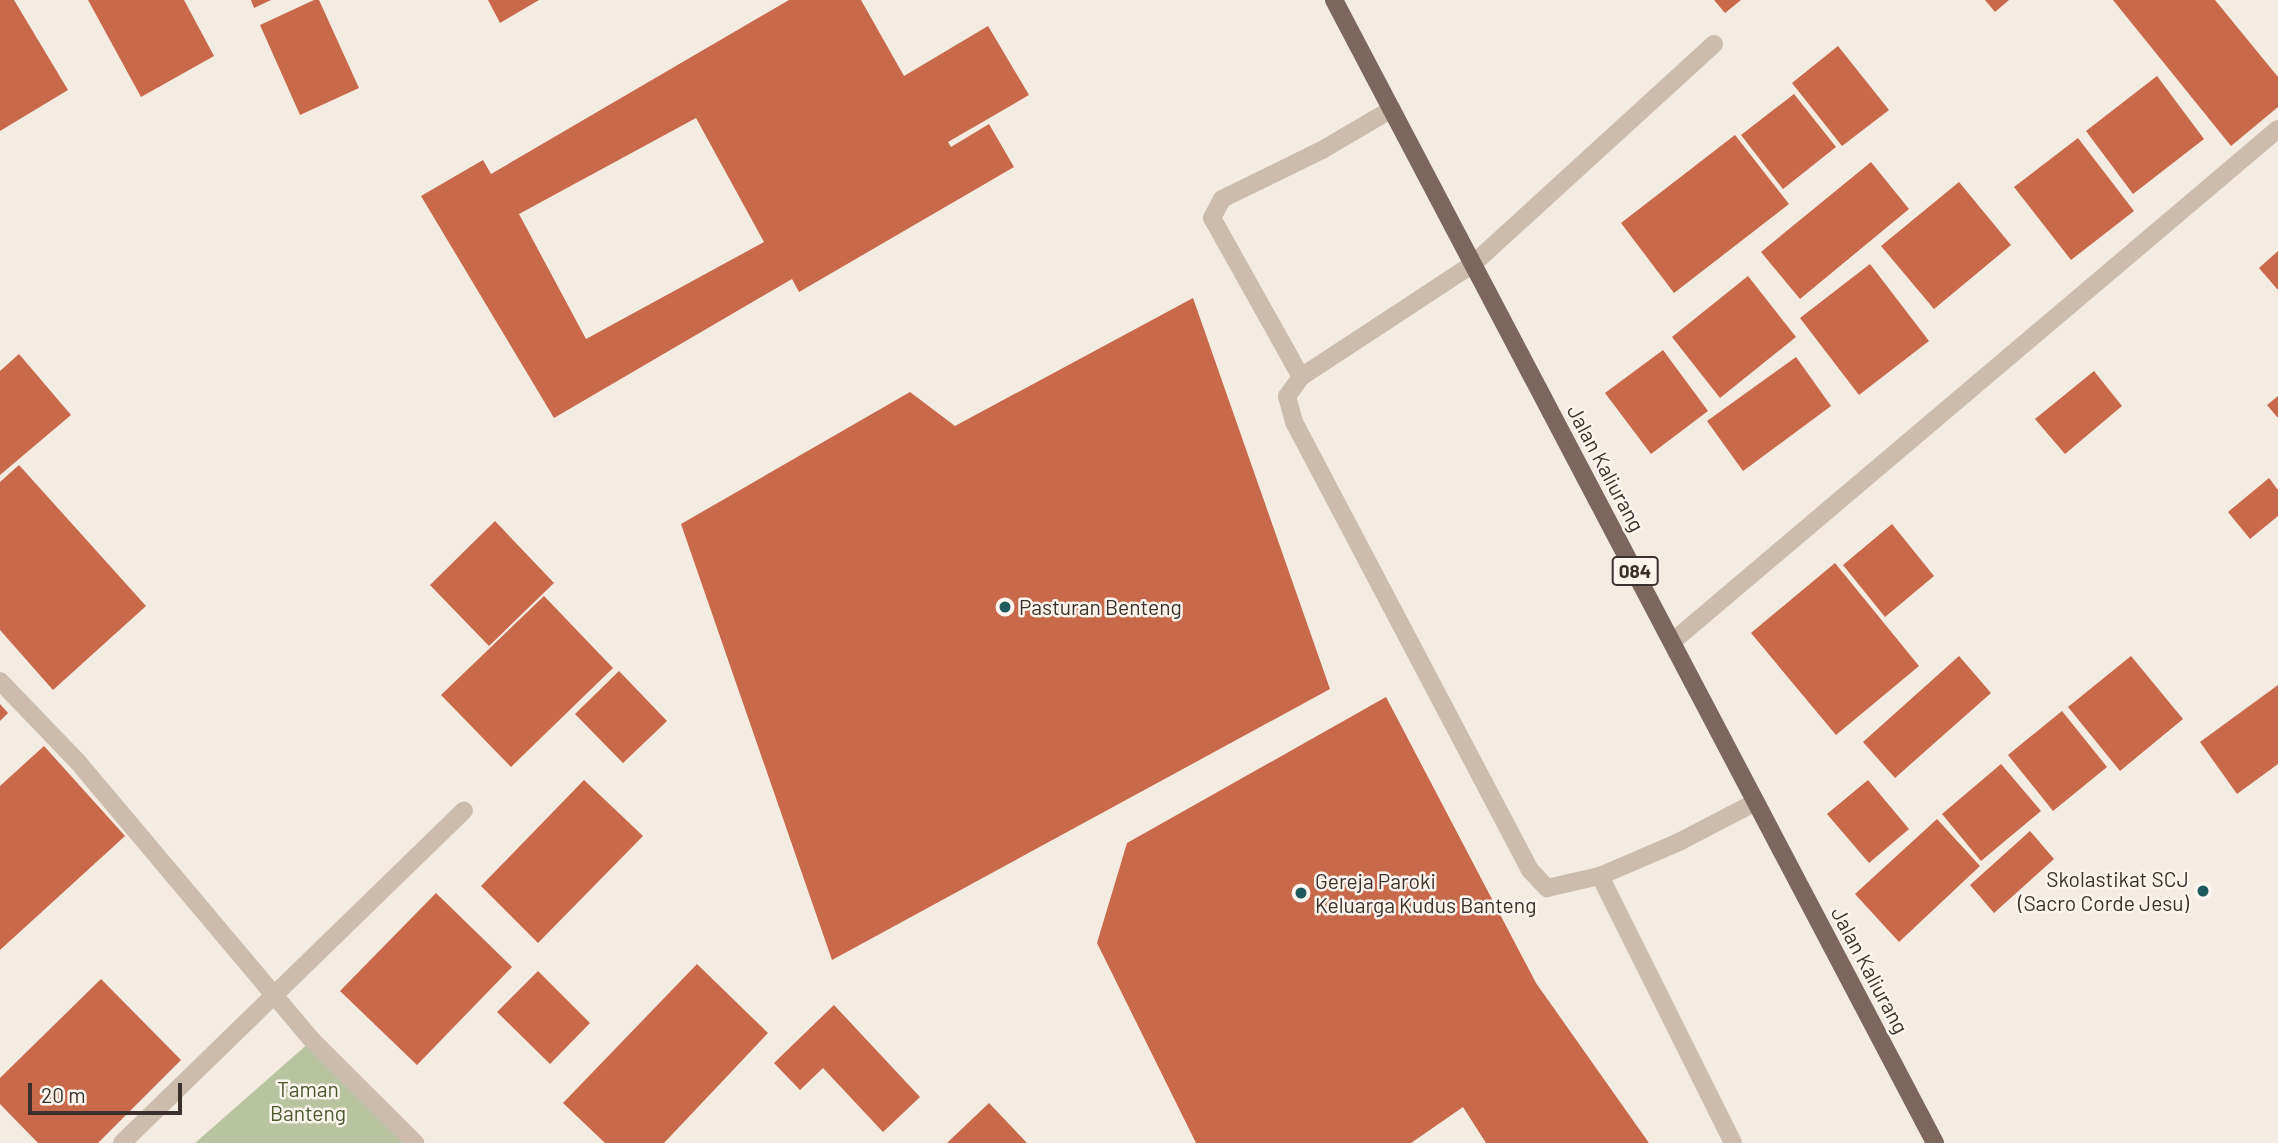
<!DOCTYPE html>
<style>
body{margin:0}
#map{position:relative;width:2278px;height:1143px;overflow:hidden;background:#f4ebe1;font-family:Barlow,sans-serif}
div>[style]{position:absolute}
.green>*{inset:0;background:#b8c4a0}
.building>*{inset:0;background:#c8694b}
.lane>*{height:18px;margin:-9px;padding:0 9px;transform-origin:9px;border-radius:9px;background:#cdbbac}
.street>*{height:18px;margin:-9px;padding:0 9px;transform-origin:9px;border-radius:9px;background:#cdbbac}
.primary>*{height:18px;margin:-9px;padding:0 9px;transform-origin:9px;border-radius:9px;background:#7d675c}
.dots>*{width:19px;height:19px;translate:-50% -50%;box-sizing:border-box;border:4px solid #fbf5ee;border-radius:50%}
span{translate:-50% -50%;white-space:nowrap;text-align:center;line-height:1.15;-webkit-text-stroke:5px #fbf5ee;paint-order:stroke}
.shield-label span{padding:2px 5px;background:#fbf5ee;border:2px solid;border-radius:5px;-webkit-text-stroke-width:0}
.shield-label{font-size:19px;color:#3b302b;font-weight:700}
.street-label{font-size:21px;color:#3b302b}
.poi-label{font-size:21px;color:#3b302b}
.left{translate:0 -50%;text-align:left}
.right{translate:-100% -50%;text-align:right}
.park-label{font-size:21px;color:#4a5a2e}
.scale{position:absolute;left:28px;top:1083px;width:154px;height:32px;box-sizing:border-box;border:4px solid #3b302b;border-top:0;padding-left:9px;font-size:21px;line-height:24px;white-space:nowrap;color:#3b302b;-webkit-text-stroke:5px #fbf5ee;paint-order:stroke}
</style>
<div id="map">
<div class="green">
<i style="clip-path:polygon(310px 1042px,411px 1143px,195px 1143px)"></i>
</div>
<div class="building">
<i style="clip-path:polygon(0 0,14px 0,68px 90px,0 131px)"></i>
<i style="clip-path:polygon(88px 0,184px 0,214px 56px,141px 97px)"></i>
<i style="clip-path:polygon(251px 0,271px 0,254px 8px)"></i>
<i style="clip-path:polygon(314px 0,319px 0,359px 88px,300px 115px,260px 25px)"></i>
<i style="clip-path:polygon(488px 0,539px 0,500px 23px)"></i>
<i style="clip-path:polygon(evenodd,789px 0,861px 0,904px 76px,988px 26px,1029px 95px,948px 142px,951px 147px,989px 124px,1014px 167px,799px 292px,792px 279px,554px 418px,421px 196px,483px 160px,491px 174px,789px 0,696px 118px,764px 242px,586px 339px,519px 214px,696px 118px)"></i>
<i style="clip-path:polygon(1714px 0,1741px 0,1725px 13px)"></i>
<i style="clip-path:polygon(1985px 0,2009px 0,1995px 12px)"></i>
<i style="clip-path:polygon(2113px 0,2215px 0,2278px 77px,2278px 107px,2231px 146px)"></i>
<i style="clip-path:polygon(1838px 46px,1889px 110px,1842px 146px,1792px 83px)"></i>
<i style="clip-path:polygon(2157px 76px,2204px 139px,2133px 194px,2086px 131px)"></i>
<i style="clip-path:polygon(1794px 94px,1836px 147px,1783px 189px,1741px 135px)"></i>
<i style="clip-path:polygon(1735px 135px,1789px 204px,1674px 293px,1621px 223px)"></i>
<i style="clip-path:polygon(2078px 138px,2134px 211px,2071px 260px,2014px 187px)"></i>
<i style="clip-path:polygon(1871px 162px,1909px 209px,1800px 299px,1761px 252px)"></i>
<i style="clip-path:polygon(1959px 182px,2011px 245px,1934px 309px,1881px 246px)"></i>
<i style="clip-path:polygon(2278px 251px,2278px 290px,2259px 268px)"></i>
<i style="clip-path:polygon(1870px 264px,1929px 341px,1859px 395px,1800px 318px)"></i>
<i style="clip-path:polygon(1748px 276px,1796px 337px,1720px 398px,1672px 337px)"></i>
<i style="clip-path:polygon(1193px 298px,1330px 689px,832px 960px,681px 524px,910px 392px,955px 426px)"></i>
<i style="clip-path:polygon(1663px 350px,1708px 411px,1651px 454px,1605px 393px)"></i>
<i style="clip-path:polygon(19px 354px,71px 415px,0 475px,0 371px)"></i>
<i style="clip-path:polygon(1796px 357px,1831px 406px,1743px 471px,1707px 421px)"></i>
<i style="clip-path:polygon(2094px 371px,2122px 406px,2065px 454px,2035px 419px)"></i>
<i style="clip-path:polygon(2278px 396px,2278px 418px,2267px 405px)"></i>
<i style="clip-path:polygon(19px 465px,146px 606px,53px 690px,0 630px,0 482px)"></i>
<i style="clip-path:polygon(2269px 478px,2278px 490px,2278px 516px,2250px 539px,2228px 512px)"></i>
<i style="clip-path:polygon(495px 521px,554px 583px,489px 646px,430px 585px)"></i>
<i style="clip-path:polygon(1892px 524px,1934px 576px,1885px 617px,1843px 565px)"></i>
<i style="clip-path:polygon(1835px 563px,1919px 666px,1836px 735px,1751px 633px)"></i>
<i style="clip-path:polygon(544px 596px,613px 668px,511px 767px,441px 695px)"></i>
<i style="clip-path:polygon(1959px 656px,1991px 693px,1895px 778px,1863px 742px)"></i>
<i style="clip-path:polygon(2131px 656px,2183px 719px,2120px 771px,2068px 707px)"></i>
<i style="clip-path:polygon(619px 671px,667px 721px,623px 763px,575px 714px)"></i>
<i style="clip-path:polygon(2278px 685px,2278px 764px,2237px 794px,2200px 742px)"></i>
<i style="clip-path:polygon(1386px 697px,1536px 983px,1649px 1143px,1486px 1143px,1463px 1107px,1411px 1143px,1196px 1143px,1097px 943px,1127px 843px)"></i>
<i style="clip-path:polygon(0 704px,8px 713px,0 721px)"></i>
<i style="clip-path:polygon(2062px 711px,2107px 767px,2053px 811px,2008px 755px)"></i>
<i style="clip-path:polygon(44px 746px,125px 836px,0 950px,0 786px)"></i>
<i style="clip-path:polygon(2001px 764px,2041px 811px,1981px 861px,1942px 814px)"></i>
<i style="clip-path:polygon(584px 780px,643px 836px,538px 943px,481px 886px)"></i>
<i style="clip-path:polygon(1868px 780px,1909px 829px,1869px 863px,1827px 814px)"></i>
<i style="clip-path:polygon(1937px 819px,1980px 866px,1899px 942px,1855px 894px)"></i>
<i style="clip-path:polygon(2030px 831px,2054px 859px,1994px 913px,1970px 885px)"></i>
<i style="clip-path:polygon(436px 893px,512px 967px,417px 1065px,340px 991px)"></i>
<i style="clip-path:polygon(697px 964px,768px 1033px,664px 1143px,605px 1143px,563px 1103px)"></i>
<i style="clip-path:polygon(538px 971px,590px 1023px,550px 1064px,497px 1012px)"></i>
<i style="clip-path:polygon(101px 979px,181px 1060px,98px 1143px,38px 1143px,0 1104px,0 1078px)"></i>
<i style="clip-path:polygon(834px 1005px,920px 1097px,883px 1132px,823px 1068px,800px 1090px,774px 1063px)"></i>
<i style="clip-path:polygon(989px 1103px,1027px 1143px,947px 1143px)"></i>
</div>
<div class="lane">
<i style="left:1714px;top:44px;width:326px;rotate:137.6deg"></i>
<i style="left:1473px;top:264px;width:206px;rotate:146.7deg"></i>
<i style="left:1301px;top:377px;width:24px;rotate:126deg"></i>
<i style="left:1287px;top:396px;width:27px;rotate:75deg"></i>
<i style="left:1294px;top:422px;width:506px;rotate:62.22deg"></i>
<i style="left:1530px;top:870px;width:25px;rotate:47deg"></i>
<i style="left:1547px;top:888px;width:54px;rotate:-12.8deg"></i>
<i style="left:1600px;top:876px;width:86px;rotate:-23.3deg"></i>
<i style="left:1679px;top:842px;width:87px;rotate:-27.5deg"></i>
<i style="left:1301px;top:377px;width:182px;rotate:-119.2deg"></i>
<i style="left:1212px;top:218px;width:21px;rotate:-62deg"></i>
<i style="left:1222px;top:199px;width:111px;rotate:-26.1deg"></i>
<i style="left:1322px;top:150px;width:81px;rotate:-30.4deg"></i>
<i style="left:1600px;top:876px;width:298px;rotate:63.5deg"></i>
</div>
<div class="street">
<i style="left:1672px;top:642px;width:794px;rotate:-40.25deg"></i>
<i style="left:0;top:681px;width:111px;rotate:46.1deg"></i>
<i style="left:77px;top:761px;width:365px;rotate:49.9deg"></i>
<i style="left:312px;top:1040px;width:146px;rotate:45deg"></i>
<i style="left:122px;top:1143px;width:477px;rotate:-44.2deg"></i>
</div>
<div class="primary">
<i style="left:1334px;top:0;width:1291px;rotate:62.26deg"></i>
</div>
<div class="dots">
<i style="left:1005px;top:607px;background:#1f5a5e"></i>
<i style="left:2203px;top:891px;background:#1f5a5e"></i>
<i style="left:1301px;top:893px;background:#1f5a5e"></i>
</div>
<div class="shield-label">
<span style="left:1635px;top:571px">084</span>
</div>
<div class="street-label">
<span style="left:1606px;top:468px;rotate:62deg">Jalan Kaliurang</span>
<span style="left:1870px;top:970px;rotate:62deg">Jalan Kaliurang</span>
</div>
<div class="poi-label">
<span class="left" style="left:1019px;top:607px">Pasturan Benteng</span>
<span class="right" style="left:2189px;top:891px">Skolastikat SCJ<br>(Sacro Corde Jesu)</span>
<span class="left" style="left:1315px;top:893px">Gereja Paroki<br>Keluarga Kudus Banteng</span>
</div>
<div class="park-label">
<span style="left:308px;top:1101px">Taman<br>Banteng</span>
</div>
<div class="scale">20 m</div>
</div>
